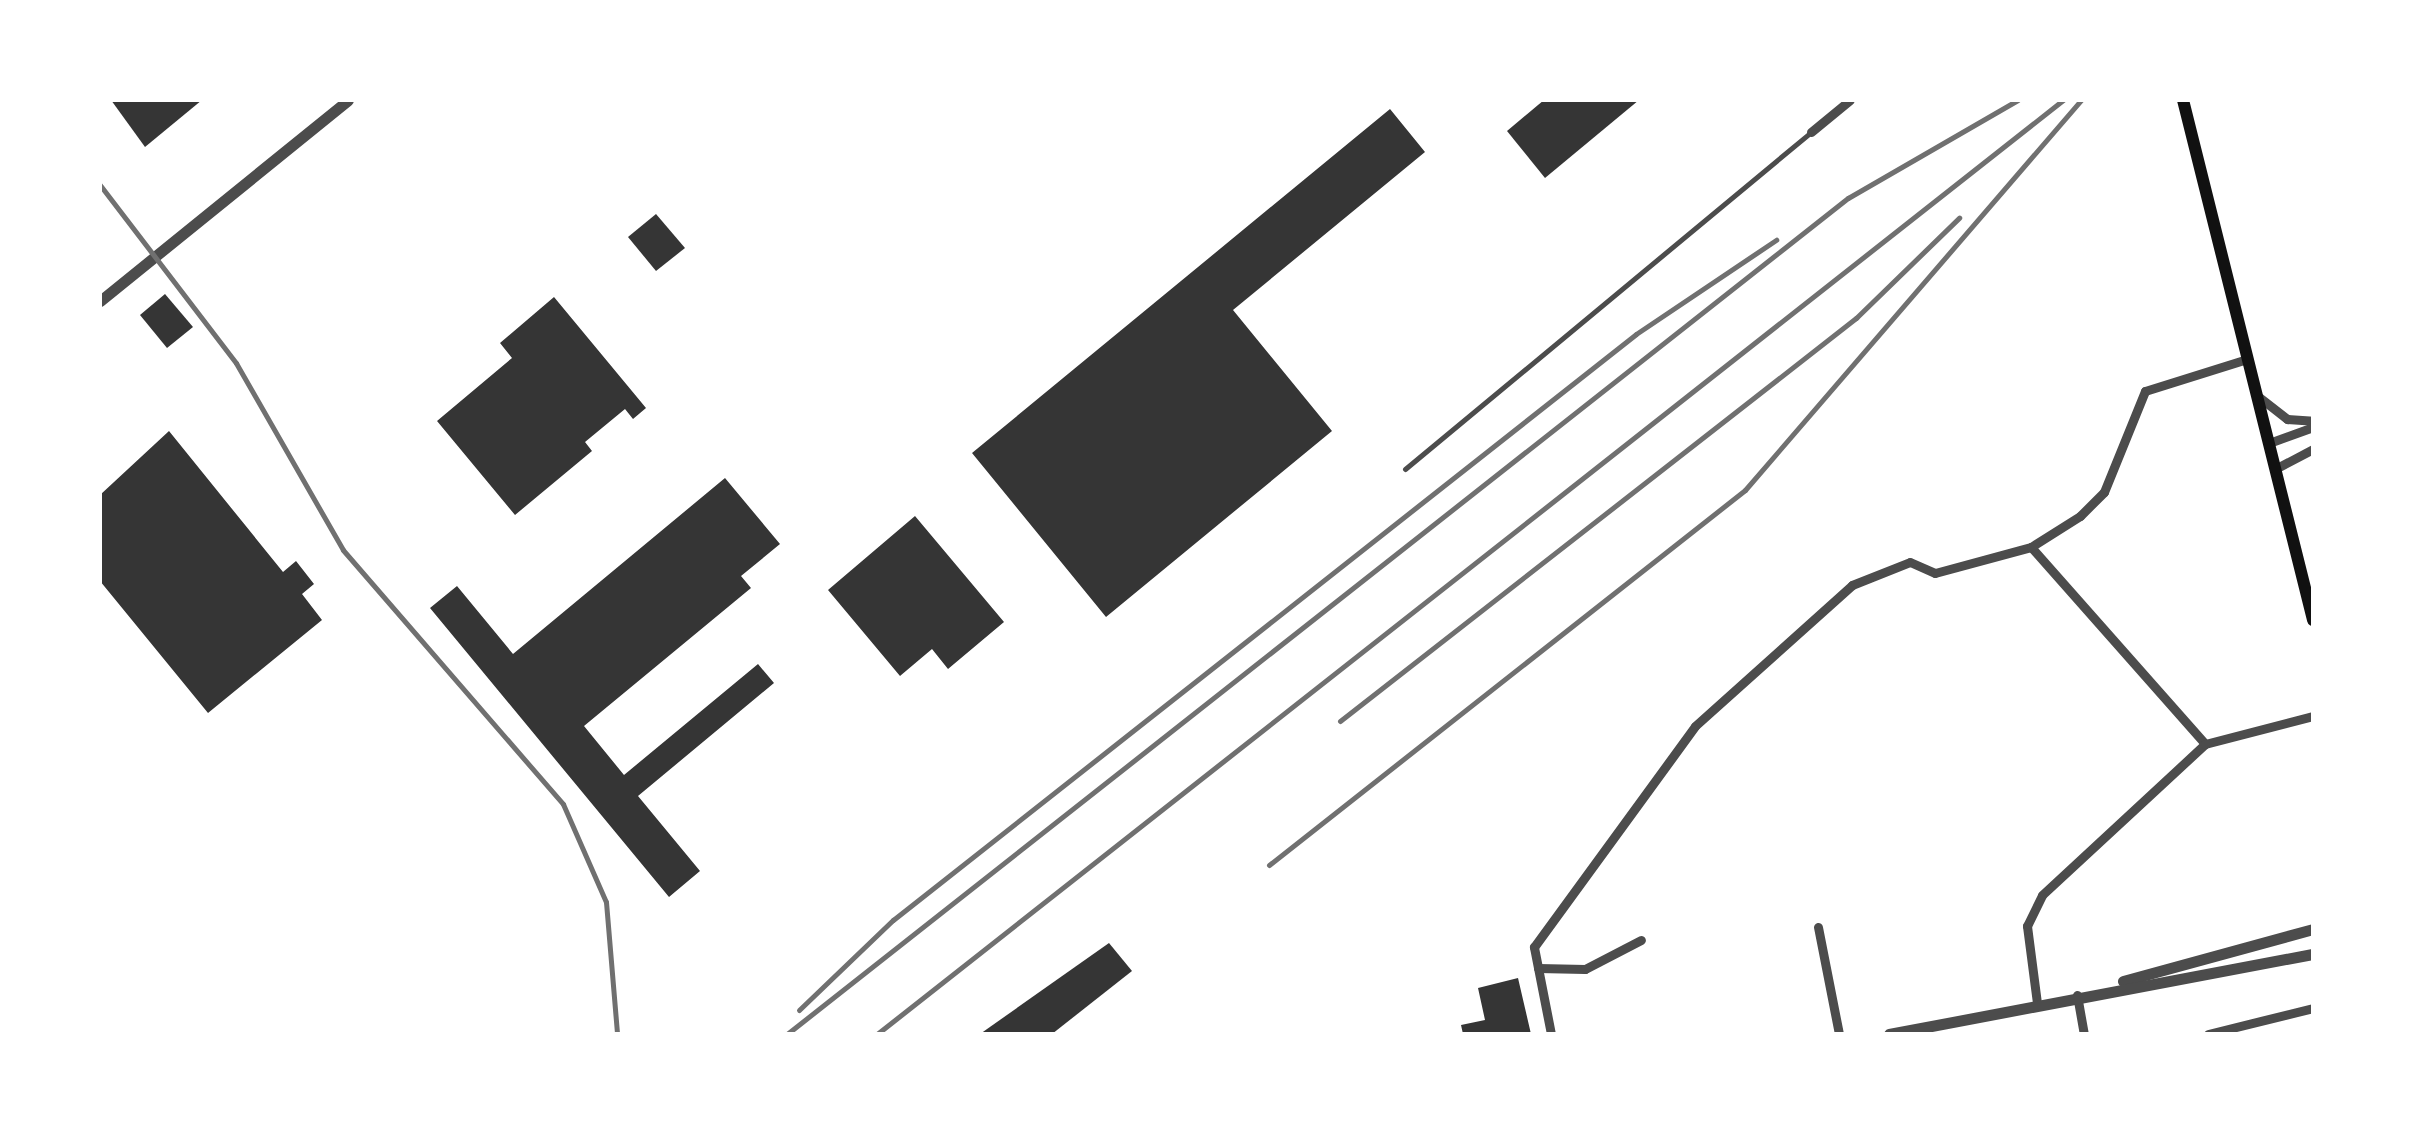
<!DOCTYPE html>
<style>
body{margin:0}
#map{position:relative;width:2413px;height:1134px;overflow:hidden;background:#fff;font-family:"Sofia Sans Condensed",sans-serif}
div>[style]{position:absolute}
.building>*{inset:0;background:#353535}
.service>*{height:5px;margin:-2.5px;padding:0 2.5px;transform-origin:2.5px;border-radius:2.5px;background:#4c4c4c}
.minor>*{height:9px;margin:-4.5px;padding:0 4.5px;transform-origin:4.5px;border-radius:4.5px;background:#4c4c4c}
.tertiary>*{height:11px;margin:-5.5px;padding:0 5.5px;transform-origin:5.5px;border-radius:5.5px;background:#4c4c4c}
.secondary>*{height:12px;margin:-6px;padding:0 6px;transform-origin:6px;border-radius:6px;background:#111}
.rail>*{height:5px;margin:-2.5px;padding:0 2.5px;transform-origin:2.5px;border-radius:2.5px;background:#707070}
span{translate:-50% -50%;white-space:nowrap;text-align:center;line-height:1.15;-webkit-text-stroke:8px #fff;paint-order:stroke}
.frame{position:absolute;inset:0;border:102px solid #fff;pointer-events:none}
</style>
<div id="map">
<div class="building">
<i style="clip-path:polygon(111px 100px,202px 100px,145px 147px)"></i>
<i style="clip-path:polygon(1544px 100px,1639px 100px,1545px 178px,1507px 131px)"></i>
<i style="clip-path:polygon(1390px 109px,1425px 152px,1233px 310px,1332px 431px,1106px 617px,972px 453px)"></i>
<i style="clip-path:polygon(656px 214px,685px 248px,656px 271px,628px 237px)"></i>
<i style="clip-path:polygon(165px 294px,193px 327px,167px 348px,140px 315px)"></i>
<i style="clip-path:polygon(554px 297px,646px 408px,633px 419px,625px 409px,585px 442px,592px 451px,515px 515px,437px 421px,512px 358px,500px 343px)"></i>
<i style="clip-path:polygon(169px 431px,283px 572px,296px 561px,314px 584px,302px 594px,322px 620px,208px 713px,100px 581px,100px 495px)"></i>
<i style="clip-path:polygon(725px 478px,780px 544px,741px 576px,751px 588px,584px 726px,624px 775px,758px 664px,774px 683px,638px 796px,700px 871px,669px 897px,430px 608px,457px 586px,513px 654px)"></i>
<i style="clip-path:polygon(915px 516px,1004px 622px,948px 669px,932px 649px,900px 676px,828px 590px)"></i>
<i style="clip-path:polygon(1109px 943px,1132px 971px,1052px 1034px,980px 1034px)"></i>
<i style="clip-path:polygon(1518px 978px,1531px 1034px,1463px 1034px,1461px 1025px,1485px 1020px,1478px 988px)"></i>
</div>
<div class="service">
<i style="left:1405px;top:469px;width:528px;rotate:-39.69deg"></i>
</div>
<div class="minor">
<i style="left:1811px;top:132px;width:50px;rotate:-39.4deg"></i>
<i style="left:2259px;top:397px;width:36px;rotate:38deg"></i>
<i style="left:2287px;top:419px;width:26px;rotate:4deg"></i>
<i style="left:2269px;top:443px;width:47px;rotate:-20deg"></i>
<i style="left:2275px;top:469px;width:43px;rotate:-27.8deg"></i>
<i style="left:2031px;top:547px;width:263px;rotate:48.5deg"></i>
<i style="left:1818px;top:927px;width:109px;rotate:78.9deg"></i>
<i style="left:1538px;top:968px;width:47px;rotate:1.2deg"></i>
<i style="left:1585px;top:969px;width:63px;rotate:-27.4deg"></i>
<i style="left:2077px;top:995px;width:40px;rotate:80deg"></i>
<i style="left:2037px;top:1003px;width:78px;rotate:-97.4deg"></i>
<i style="left:2027px;top:926px;width:34px;rotate:-64deg"></i>
<i style="left:2042px;top:895px;width:222px;rotate:-42.8deg"></i>
<i style="left:2205px;top:744px;width:112px;rotate:-14.5deg"></i>
<i style="left:1551px;top:1034px;width:89px;rotate:-101.1deg"></i>
<i style="left:1534px;top:947px;width:273px;rotate:-53.9deg"></i>
<i style="left:1695px;top:726px;width:211px;rotate:-41.9deg"></i>
<i style="left:1852px;top:585px;width:62px;rotate:-21.6deg"></i>
<i style="left:1910px;top:562px;width:27px;rotate:24deg"></i>
<i style="left:1935px;top:573px;width:99px;rotate:-15.2deg"></i>
<i style="left:2031px;top:547px;width:58px;rotate:-32.3deg"></i>
<i style="left:2080px;top:516px;width:34px;rotate:-45deg"></i>
<i style="left:2104px;top:492px;width:109px;rotate:-67.9deg"></i>
<i style="left:2145px;top:391px;width:107px;rotate:-17.4deg"></i>
<i style="left:2208px;top:1034px;width:108px;rotate:-13.9deg"></i>
</div>
<div class="tertiary">
<i style="left:100px;top:301px;width:319px;rotate:-39deg"></i>
<i style="left:2123px;top:981px;width:197px;rotate:-15.3deg"></i>
<i style="left:1889px;top:1034px;width:431px;rotate:-10.7deg"></i>
</div>
<div class="secondary">
<i style="left:2183px;top:100px;width:536px;rotate:75.96deg"></i>
</div>
<div class="rail">
<i style="left:100px;top:185px;width:224px;rotate:52.6deg"></i>
<i style="left:236px;top:363px;width:215px;rotate:60.2deg"></i>
<i style="left:343px;top:550px;width:336px;rotate:49.1deg"></i>
<i style="left:563px;top:804px;width:107px;rotate:66.3deg"></i>
<i style="left:606px;top:902px;width:132px;rotate:85.2deg"></i>
<i style="left:1340px;top:721px;width:655px;rotate:-37.99deg"></i>
<i style="left:1856px;top:318px;width:144px;rotate:-44.2deg"></i>
<i style="left:1269px;top:865px;width:606px;rotate:-38.23deg"></i>
<i style="left:1745px;top:490px;width:515px;rotate:-49.25deg"></i>
<i style="left:799px;top:1010px;width:130px;rotate:-43.8deg"></i>
<i style="left:893px;top:920px;width:946px;rotate:-38.26deg"></i>
<i style="left:1636px;top:334px;width:169px;rotate:-33.9deg"></i>
<i style="left:787px;top:1034px;width:1351px;rotate:-38.24deg"></i>
<i style="left:1848px;top:198px;width:196px;rotate:-30deg"></i>
<i style="left:877px;top:1034px;width:1510px;rotate:-38.22deg"></i>
</div>
<div class="frame"></div>
</div>
